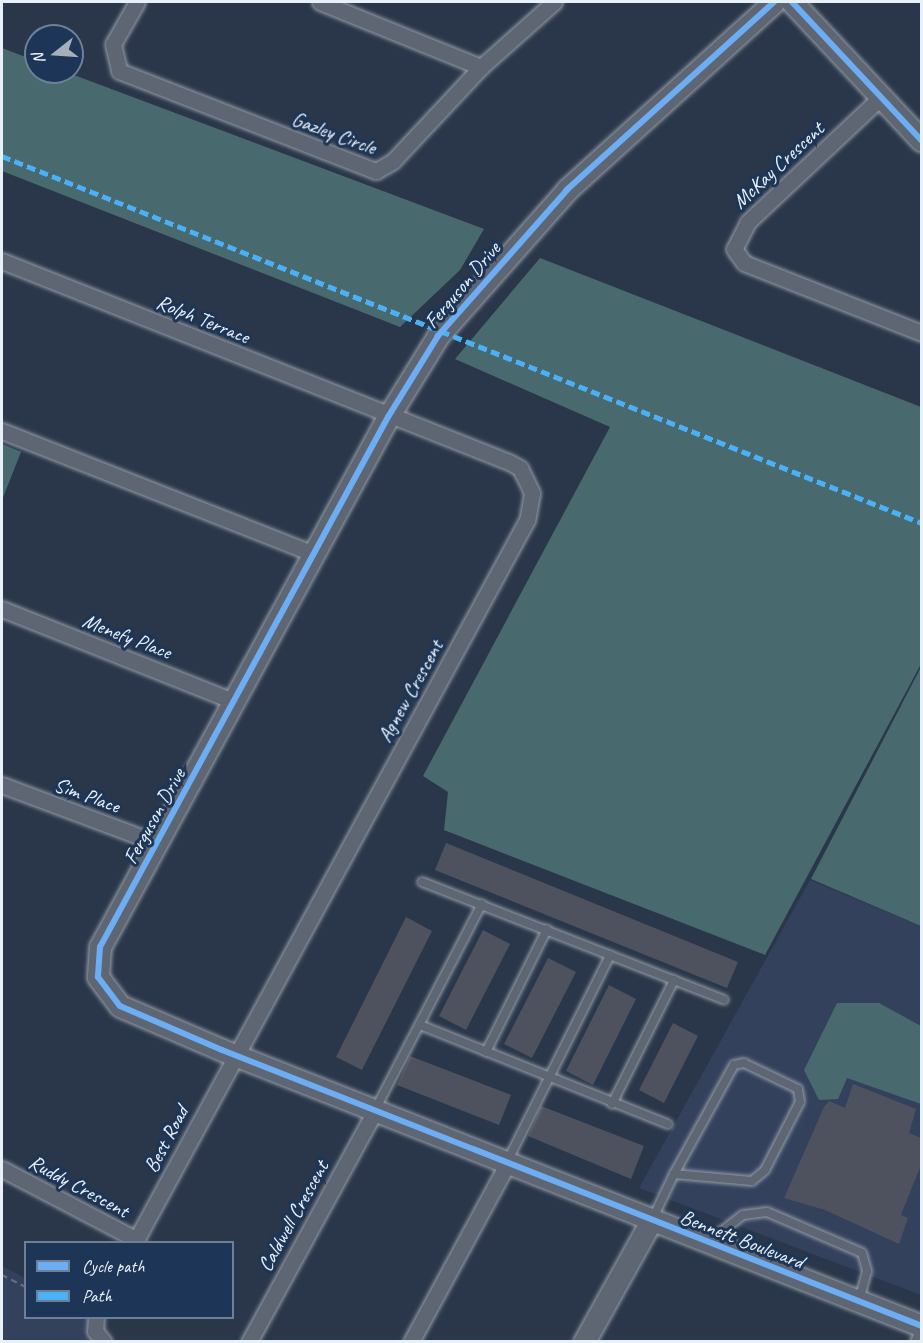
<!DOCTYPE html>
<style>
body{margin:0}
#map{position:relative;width:923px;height:1343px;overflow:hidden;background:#2a374a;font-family:Caveat,sans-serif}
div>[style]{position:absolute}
.built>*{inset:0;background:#33415d}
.green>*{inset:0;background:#486a6e}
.building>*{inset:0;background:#4e525e}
.path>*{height:2px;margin-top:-1px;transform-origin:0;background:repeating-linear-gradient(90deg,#656d78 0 6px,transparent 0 10.5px)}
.roads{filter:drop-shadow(0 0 2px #959da7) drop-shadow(0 0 2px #959da7)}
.lane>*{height:8px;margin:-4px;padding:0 4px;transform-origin:4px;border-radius:4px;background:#5d6672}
.street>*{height:15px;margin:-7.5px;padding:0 7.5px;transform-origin:7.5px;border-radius:7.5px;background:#5d6672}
.secondary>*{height:21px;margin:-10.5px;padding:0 10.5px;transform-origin:10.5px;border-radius:10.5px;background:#5d6672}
.quiet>*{height:4.5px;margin-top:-2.25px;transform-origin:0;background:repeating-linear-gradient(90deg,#4cb0f7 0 9px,transparent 0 13.5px)}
.cycleway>*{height:6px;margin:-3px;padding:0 3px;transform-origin:3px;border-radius:3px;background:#6dadf4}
span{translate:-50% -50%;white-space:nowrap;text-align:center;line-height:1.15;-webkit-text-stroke:6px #1d3557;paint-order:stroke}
.street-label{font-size:21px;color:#e8f1f8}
.frame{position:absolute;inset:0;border:3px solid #e8f1f8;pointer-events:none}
.legend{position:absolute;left:24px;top:1241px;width:210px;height:78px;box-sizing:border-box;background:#1d3557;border:2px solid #6e8097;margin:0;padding:8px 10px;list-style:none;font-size:18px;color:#e8f1f8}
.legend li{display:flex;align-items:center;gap:12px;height:30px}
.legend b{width:30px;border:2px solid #6e8097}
.north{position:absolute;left:24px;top:24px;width:60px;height:60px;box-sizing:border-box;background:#1d3557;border:2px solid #6e8097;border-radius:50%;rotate:253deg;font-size:16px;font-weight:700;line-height:24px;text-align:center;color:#e8f1f8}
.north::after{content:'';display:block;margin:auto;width:21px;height:27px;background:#a6b0bb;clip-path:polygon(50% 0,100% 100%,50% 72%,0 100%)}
</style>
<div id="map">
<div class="built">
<i style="clip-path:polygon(810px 880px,921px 926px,921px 1295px,639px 1188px)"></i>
<i style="clip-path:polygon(2px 1266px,25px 1278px,26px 1318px,88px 1318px,94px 1341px,2px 1341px)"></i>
</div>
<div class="green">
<i style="clip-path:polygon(2px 48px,36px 61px,36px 72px,66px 72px,484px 229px,460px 270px,400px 327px,2px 171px)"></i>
<i style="clip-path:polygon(540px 258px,921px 407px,921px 664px,765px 955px,444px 830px,448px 792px,423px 776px,610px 427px,455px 359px)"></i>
<i style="clip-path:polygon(2px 444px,21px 452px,2px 500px)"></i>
<i style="clip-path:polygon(921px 667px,921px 926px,811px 879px)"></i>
<i style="clip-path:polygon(837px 1003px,879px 1003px,921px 1026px,921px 1104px,847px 1078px,838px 1099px,819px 1100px,804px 1070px)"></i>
</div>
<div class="building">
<i style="clip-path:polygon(446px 843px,738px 962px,727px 988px,435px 870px)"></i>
<i style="clip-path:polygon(406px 917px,432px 931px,362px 1070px,336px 1057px)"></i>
<i style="clip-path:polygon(483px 930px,510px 944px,466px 1030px,439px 1016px)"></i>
<i style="clip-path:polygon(548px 958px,576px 972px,532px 1058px,504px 1044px)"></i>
<i style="clip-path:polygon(609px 985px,636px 999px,593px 1085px,566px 1071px)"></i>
<i style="clip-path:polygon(673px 1023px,698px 1036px,664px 1103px,639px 1090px)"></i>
<i style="clip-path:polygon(410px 1056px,511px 1095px,499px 1125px,397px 1085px)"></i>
<i style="clip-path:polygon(853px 1084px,916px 1109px,909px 1133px,921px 1138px,921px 1165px,901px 1215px,908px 1218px,899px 1244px,825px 1210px,784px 1198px,824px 1107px,829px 1101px,845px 1108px)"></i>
<i style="clip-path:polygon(541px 1106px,644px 1146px,631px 1179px,528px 1136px)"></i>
</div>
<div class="path">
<i style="left:2px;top:1275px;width:27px;rotate:27deg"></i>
</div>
<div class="roads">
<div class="lane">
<i style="left:422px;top:882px;width:324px;rotate:21.3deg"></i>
<i style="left:420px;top:1025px;width:267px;rotate:21.8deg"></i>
<i style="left:486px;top:1052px;width:137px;rotate:-63.6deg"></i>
<i style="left:612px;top:1104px;width:139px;rotate:-63.4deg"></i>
<i style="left:375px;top:1110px;width:232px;rotate:-62.6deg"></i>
<i style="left:508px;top:1160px;width:229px;rotate:-63.5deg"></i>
<i style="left:653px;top:1218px;width:49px;rotate:-64.5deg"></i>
<i style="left:674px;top:1174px;width:78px;rotate:5.1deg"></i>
<i style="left:752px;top:1181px;width:17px;rotate:-40deg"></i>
<i style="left:765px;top:1170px;width:76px;rotate:-62.8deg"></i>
<i style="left:800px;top:1102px;width:13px;rotate:-99deg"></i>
<i style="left:798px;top:1089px;width:60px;rotate:-154.3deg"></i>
<i style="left:744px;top:1063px;width:10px;rotate:169deg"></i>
<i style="left:734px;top:1065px;width:124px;rotate:118.8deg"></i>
<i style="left:712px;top:1239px;width:39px;rotate:-38deg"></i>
<i style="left:743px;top:1215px;width:24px;rotate:-7deg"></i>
<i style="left:767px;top:1212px;width:103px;rotate:23.3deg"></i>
<i style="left:862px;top:1253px;width:19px;rotate:74deg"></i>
<i style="left:867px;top:1271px;width:30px;rotate:105deg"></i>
</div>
<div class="street">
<i style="left:137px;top:2px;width:48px;rotate:119.7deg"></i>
<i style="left:113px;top:44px;width:28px;rotate:77deg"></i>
<i style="left:119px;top:71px;width:276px;rotate:21.3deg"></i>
<i style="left:376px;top:171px;width:20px;rotate:-30deg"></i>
<i style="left:393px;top:161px;width:129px;rotate:-46.9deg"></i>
<i style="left:481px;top:67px;width:98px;rotate:-41.7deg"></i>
<i style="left:320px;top:2px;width:174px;rotate:22deg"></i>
<i style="left:881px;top:97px;width:183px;rotate:136.8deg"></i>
<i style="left:748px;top:222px;width:30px;rotate:117deg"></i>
<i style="left:734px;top:249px;width:17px;rotate:54deg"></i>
<i style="left:744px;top:263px;width:191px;rotate:21.5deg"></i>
<i style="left:2px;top:261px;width:545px;rotate:21.63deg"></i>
<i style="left:509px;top:462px;width:13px;rotate:29deg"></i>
<i style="left:520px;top:468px;width:28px;rotate:64deg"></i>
<i style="left:532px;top:493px;width:27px;rotate:100deg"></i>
<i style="left:527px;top:520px;width:822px;rotate:118.5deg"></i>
<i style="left:2px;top:431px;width:336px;rotate:21.5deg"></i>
<i style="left:2px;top:609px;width:252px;rotate:21.7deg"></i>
<i style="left:2px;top:785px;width:165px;rotate:20.5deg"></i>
<i style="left:2px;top:1169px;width:153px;rotate:27.7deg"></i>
<i style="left:96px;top:1318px;width:13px;rotate:94deg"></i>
<i style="left:95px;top:1331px;width:14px;rotate:51deg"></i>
<i style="left:249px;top:1342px;width:263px;rotate:-61.4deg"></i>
<i style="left:411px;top:1342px;width:200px;rotate:-61.6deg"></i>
<i style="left:918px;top:1342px;width:11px;rotate:-68deg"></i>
</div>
<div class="secondary">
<i style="left:774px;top:2px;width:280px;rotate:137.8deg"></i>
<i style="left:567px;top:190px;width:195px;rotate:131.5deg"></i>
<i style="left:438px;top:336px;width:95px;rotate:121.7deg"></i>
<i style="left:388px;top:417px;width:603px;rotate:118.52deg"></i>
<i style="left:100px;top:947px;width:30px;rotate:94deg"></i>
<i style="left:98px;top:977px;width:36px;rotate:53deg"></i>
<i style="left:120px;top:1006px;width:111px;rotate:23.3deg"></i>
<i style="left:222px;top:1050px;width:752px;rotate:21.52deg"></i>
<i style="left:792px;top:2px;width:190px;rotate:46.9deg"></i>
<i style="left:584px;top:1342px;width:138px;rotate:-61deg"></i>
</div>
</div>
<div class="quiet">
<i style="left:2px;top:156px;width:990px;rotate:21.75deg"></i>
</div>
<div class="cycleway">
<i style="left:774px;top:2px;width:280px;rotate:137.8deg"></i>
<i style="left:567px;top:190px;width:195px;rotate:131.5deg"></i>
<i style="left:438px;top:336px;width:95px;rotate:121.7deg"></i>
<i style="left:388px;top:417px;width:603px;rotate:118.52deg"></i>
<i style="left:100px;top:947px;width:30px;rotate:94deg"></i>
<i style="left:98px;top:977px;width:36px;rotate:53deg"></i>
<i style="left:120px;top:1006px;width:111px;rotate:23.3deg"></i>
<i style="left:222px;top:1050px;width:752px;rotate:21.52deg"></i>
<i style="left:792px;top:2px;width:190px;rotate:46.9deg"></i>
</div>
<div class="street-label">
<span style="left:334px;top:133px;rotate:20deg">Gazley Circle</span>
<span style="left:778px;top:165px;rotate:-43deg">McKay Crescent</span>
<span style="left:462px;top:285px;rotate:-50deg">Ferguson Drive</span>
<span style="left:203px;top:319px;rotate:22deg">Rolph Terrace</span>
<span style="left:127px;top:636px;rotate:21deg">Menefy Place</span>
<span style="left:410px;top:691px;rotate:-61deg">Agnew Crescent</span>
<span style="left:87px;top:795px;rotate:20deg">Sim Place</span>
<span style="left:154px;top:816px;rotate:-61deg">Ferguson Drive</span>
<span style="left:166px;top:1139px;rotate:-62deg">Best Road</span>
<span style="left:79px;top:1186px;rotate:28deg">Ruddy Crescent</span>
<span style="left:293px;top:1216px;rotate:-61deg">Caldwell Crescent</span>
<span style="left:742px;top:1239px;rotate:21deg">Bennett Boulevard</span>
</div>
<div class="frame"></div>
<ul class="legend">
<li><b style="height:8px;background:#6dadf4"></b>Cycle path</li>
<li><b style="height:8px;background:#4cb0f7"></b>Path</li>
</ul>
<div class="north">N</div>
</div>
